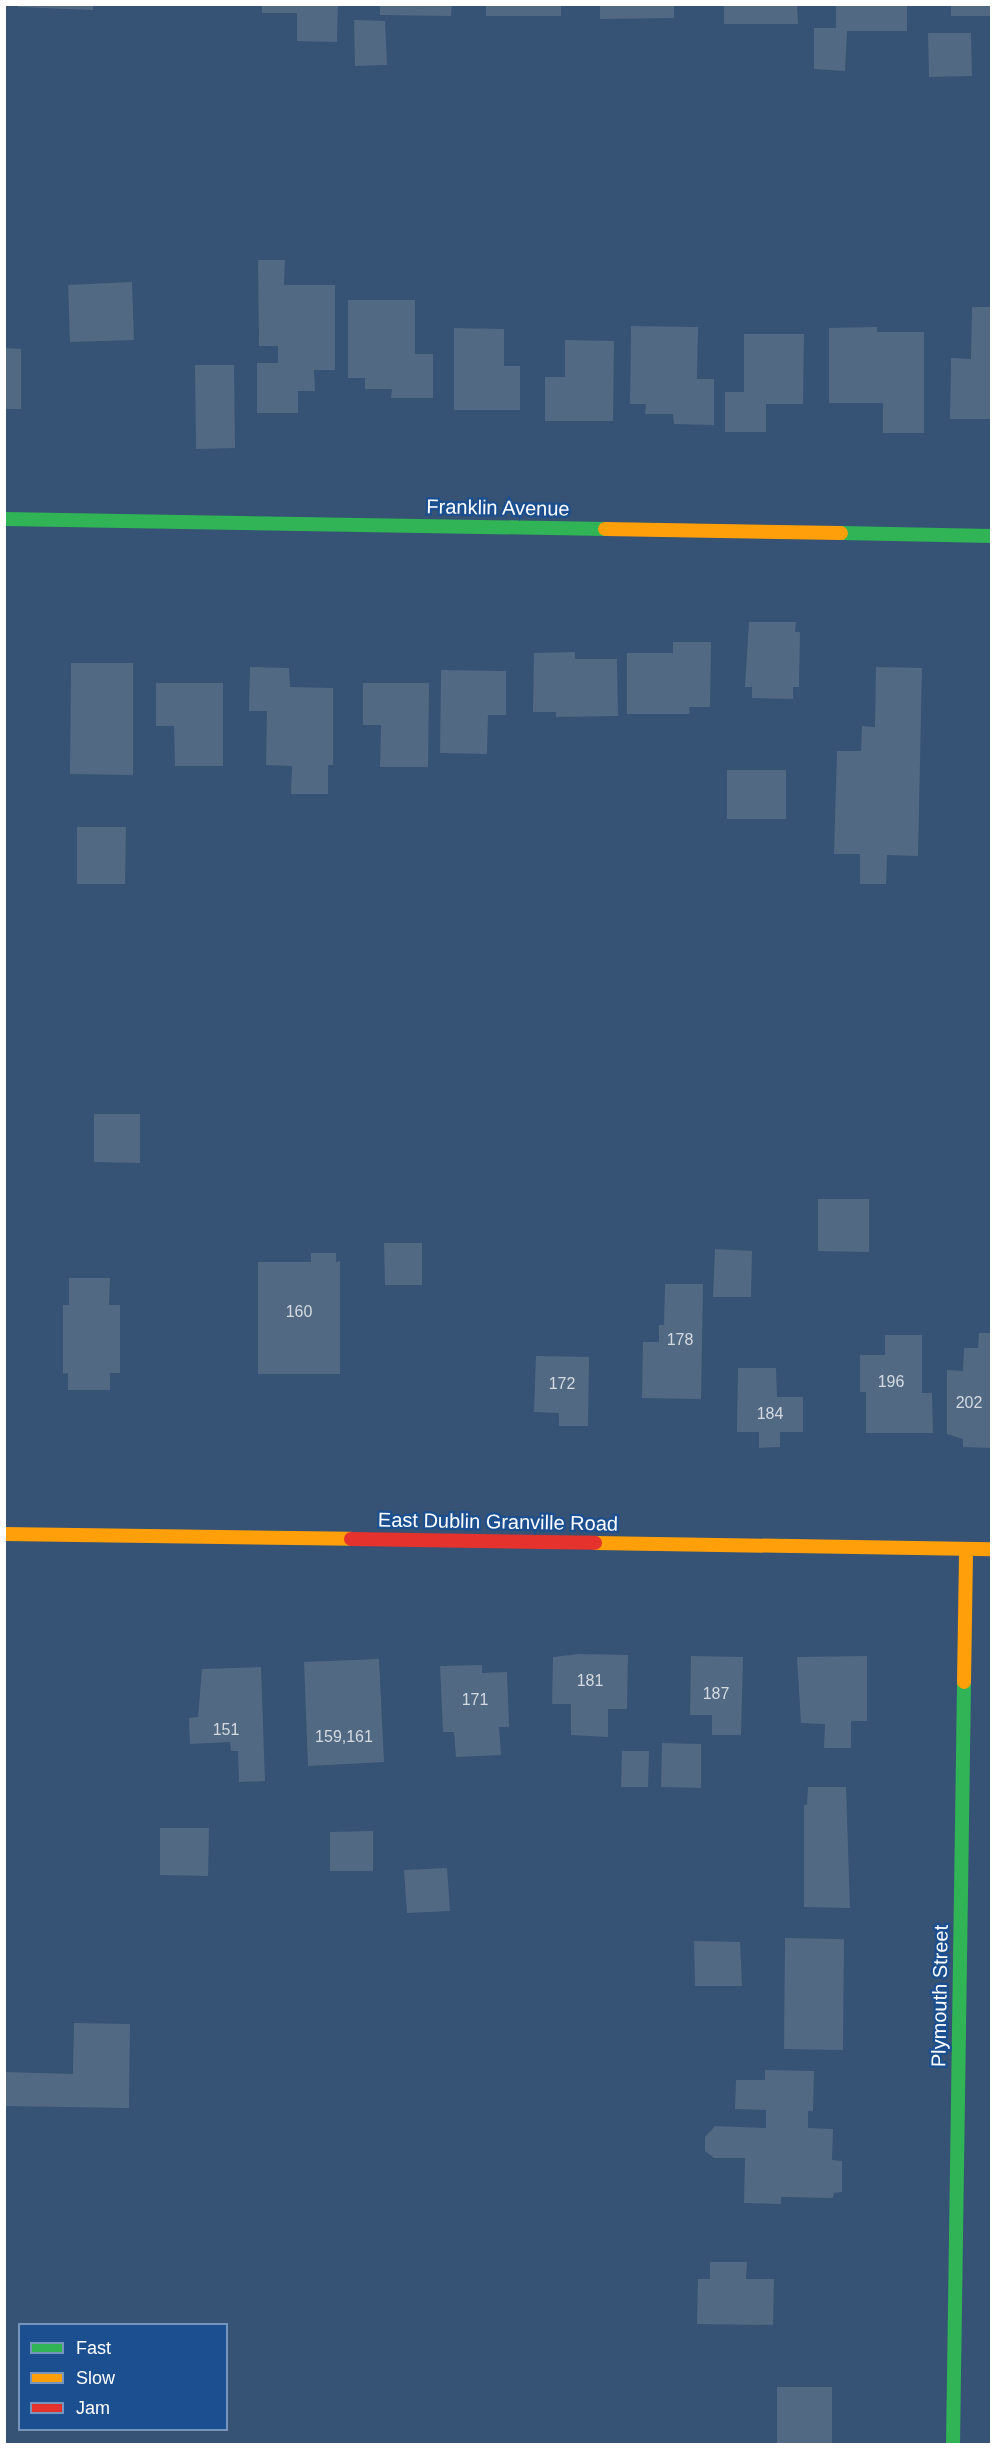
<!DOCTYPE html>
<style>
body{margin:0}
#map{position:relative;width:996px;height:2449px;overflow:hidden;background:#365274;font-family:Arial,sans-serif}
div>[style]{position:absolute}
.building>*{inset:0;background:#526984}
.fast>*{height:14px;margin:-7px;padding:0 7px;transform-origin:7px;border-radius:7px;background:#30b455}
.slow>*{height:14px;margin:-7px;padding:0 7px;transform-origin:7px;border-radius:7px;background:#ff9f0a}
.jam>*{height:14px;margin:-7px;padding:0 7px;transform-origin:7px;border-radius:7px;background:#e5322d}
span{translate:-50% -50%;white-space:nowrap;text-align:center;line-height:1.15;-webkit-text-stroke:4.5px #1b4f8f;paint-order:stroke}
.number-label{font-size:16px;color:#d4dae0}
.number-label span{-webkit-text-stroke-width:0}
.street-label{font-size:20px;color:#fff}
.frame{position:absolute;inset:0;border:6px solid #fff;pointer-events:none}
.legend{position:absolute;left:18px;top:2323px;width:210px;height:108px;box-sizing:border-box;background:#1b4f8f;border:2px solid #7695bc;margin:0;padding:8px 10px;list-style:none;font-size:18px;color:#fff}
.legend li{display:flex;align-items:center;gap:12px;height:30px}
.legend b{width:30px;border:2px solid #7695bc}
</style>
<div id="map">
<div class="building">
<i style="clip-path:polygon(18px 4px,93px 4px,93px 10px,18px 7px)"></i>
<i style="clip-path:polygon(262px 4px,338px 4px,337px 42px,297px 41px,297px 13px,262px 13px)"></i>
<i style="clip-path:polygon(380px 4px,452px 4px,451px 16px,380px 15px)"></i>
<i style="clip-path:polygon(486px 4px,561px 4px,561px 16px,486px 16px)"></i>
<i style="clip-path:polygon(600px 4px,674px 4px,674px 18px,600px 19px)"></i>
<i style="clip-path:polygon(724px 4px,797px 4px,798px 24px,724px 24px)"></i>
<i style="clip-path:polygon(836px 4px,907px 4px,907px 31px,847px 31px,845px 71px,814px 69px,814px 28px,836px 28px)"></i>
<i style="clip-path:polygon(951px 4px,992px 4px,992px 16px,951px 16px)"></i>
<i style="clip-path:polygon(354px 20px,385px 21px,387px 65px,355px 66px)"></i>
<i style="clip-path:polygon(928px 33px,971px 33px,972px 76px,929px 77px)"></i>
<i style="clip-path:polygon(258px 260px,285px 260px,284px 285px,335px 285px,335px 370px,314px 370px,315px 391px,298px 391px,298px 413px,257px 413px,257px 363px,278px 363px,278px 346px,259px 346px)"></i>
<i style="clip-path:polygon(132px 282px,134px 340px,70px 342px,68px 285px)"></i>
<i style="clip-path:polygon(348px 300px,415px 300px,415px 354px,433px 354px,433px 398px,391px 398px,392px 389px,365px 389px,365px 378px,348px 378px)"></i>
<i style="clip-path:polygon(972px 307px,992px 307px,992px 419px,950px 419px,951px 358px,971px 359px)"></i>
<i style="clip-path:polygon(631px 326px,698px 327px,697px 379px,714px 379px,714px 425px,674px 424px,673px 414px,645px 414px,646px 404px,630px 404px)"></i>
<i style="clip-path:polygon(877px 327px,877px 332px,924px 332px,924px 433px,883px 433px,883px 403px,829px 403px,829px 328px)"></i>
<i style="clip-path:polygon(454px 328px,504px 329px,504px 366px,520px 366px,520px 410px,454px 410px)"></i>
<i style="clip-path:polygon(744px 334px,804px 334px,803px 404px,766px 404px,766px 432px,725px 432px,725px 392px,744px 392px)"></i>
<i style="clip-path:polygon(565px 340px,614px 341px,613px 421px,545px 421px,545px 377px,565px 377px)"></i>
<i style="clip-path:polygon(4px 348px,21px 349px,21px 409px,4px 409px)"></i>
<i style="clip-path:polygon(195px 365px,234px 365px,235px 448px,196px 449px)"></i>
<i style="clip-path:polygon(749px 622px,796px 622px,795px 632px,800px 632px,799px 687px,793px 687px,793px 699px,752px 698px,752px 687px,745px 687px)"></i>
<i style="clip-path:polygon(673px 642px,711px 642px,710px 707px,689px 707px,690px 714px,627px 714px,627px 653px,673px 653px)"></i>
<i style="clip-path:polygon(575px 652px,575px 659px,617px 659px,618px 716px,556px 717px,556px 712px,533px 712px,534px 653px)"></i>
<i style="clip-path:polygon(71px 663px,133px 663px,133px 775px,70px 774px)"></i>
<i style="clip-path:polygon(250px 667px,289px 668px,290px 687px,333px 688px,333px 765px,328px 765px,328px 794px,291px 794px,292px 766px,266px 765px,267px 711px,249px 711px)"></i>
<i style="clip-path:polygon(876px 667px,922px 668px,918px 856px,887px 855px,886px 884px,860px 884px,860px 854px,834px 854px,837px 751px,861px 751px,862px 726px,875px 727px)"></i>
<i style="clip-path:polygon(441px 670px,506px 671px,506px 715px,488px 715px,487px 754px,440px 753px)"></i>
<i style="clip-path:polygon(156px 683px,223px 683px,223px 766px,175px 766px,174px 726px,156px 726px)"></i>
<i style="clip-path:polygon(363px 683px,429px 683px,428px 767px,380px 767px,381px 725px,363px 725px)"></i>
<i style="clip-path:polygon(727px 770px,786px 770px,786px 819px,727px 819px)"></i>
<i style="clip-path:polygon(77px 827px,126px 827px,125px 884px,77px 884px)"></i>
<i style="clip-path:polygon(94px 1114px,140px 1114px,140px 1163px,94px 1162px)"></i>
<i style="clip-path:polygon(818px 1199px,869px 1199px,869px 1252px,818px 1251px)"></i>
<i style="clip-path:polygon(384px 1243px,422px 1243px,422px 1285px,385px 1285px)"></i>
<i style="clip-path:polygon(715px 1249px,752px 1251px,751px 1297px,713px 1297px)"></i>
<i style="clip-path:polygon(311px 1253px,336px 1253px,336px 1262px,340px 1261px,340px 1374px,258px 1374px,258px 1262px,311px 1262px)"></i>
<i style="clip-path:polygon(69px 1278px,110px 1278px,109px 1305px,120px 1305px,120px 1373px,110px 1373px,110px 1390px,68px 1390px,68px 1373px,63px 1374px,63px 1305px,69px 1305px)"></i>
<i style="clip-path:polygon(665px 1284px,703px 1284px,701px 1399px,642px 1398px,643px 1342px,659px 1342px,659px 1325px,664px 1325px)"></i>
<i style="clip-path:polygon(979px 1333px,992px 1333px,992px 1448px,963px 1447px,963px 1439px,947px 1434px,947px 1370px,963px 1371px,964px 1348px,978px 1348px)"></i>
<i style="clip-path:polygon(885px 1335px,922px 1335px,922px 1393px,932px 1393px,933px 1433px,866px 1433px,866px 1392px,860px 1392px,860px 1355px,885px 1355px)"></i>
<i style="clip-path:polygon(536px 1356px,589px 1357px,588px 1426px,559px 1426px,559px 1413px,534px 1412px)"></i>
<i style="clip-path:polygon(738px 1368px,776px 1368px,777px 1397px,803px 1397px,803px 1432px,780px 1432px,780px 1447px,759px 1448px,759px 1432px,737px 1432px)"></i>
<i style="clip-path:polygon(579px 1654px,628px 1655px,627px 1709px,608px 1709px,608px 1737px,571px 1735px,571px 1704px,552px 1704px,553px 1657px)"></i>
<i style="clip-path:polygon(691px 1656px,743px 1657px,741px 1735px,712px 1735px,712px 1715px,690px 1715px)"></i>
<i style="clip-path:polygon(867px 1656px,867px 1721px,851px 1721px,851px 1748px,824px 1748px,825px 1724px,801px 1723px,797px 1657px)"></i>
<i style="clip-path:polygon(379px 1659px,384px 1762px,308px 1766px,304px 1662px)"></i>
<i style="clip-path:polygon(482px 1665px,482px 1673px,507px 1672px,509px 1727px,499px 1727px,501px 1755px,456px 1757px,454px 1732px,443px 1732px,440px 1666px)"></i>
<i style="clip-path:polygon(261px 1667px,265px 1781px,239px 1782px,238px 1751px,231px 1751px,230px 1742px,190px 1744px,189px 1718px,198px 1717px,202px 1669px)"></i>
<i style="clip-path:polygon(662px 1743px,701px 1744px,701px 1788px,661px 1787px)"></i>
<i style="clip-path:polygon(622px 1751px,649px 1751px,648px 1787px,621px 1787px)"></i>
<i style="clip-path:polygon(808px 1787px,846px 1787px,850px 1908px,804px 1907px,804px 1805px,807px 1805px)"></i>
<i style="clip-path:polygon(160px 1828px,209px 1828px,208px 1876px,160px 1875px)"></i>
<i style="clip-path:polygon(373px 1831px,373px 1871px,330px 1871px,330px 1832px)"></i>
<i style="clip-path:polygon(447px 1868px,450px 1911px,407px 1913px,404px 1870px)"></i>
<i style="clip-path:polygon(785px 1938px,844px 1939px,843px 2050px,784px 2049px)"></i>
<i style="clip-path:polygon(694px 1941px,740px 1942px,742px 1986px,695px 1986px)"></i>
<i style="clip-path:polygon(74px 2023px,130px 2024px,129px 2108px,4px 2106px,4px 2072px,73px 2074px)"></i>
<i style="clip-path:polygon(765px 2070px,814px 2071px,813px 2111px,808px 2111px,808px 2128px,833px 2129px,832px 2160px,842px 2161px,842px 2192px,834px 2193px,833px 2198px,781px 2197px,781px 2204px,744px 2203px,745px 2158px,714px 2158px,705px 2151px,705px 2137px,715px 2126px,766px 2128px,766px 2110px,735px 2109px,736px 2080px,765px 2080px)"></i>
<i style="clip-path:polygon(710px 2262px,747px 2262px,746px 2279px,774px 2279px,773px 2325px,697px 2324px,698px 2279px,710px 2279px)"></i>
<i style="clip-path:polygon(777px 2387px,832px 2387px,832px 2444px,777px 2444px)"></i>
</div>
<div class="fast">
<i style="left:4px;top:519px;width:601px;rotate:0.95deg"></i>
<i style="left:841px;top:533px;width:151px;rotate:1.1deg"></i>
<i style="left:953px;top:2444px;width:762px;rotate:-89.17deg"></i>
</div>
<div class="slow">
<i style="left:605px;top:529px;width:236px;rotate:1deg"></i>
<i style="left:4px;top:1534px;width:347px;rotate:0.8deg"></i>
<i style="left:595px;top:1543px;width:397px;rotate:0.9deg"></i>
<i style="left:964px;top:1682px;width:133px;rotate:-89.1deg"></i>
</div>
<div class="jam">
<i style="left:351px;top:1539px;width:244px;rotate:0.9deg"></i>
</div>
<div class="number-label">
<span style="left:299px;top:1312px">160</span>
<span style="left:680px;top:1340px">178</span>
<span style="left:891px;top:1382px">196</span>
<span style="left:562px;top:1384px">172</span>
<span style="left:969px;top:1403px">202</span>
<span style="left:770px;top:1414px">184</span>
<span style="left:590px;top:1681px">181</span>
<span style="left:716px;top:1694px">187</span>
<span style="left:475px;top:1700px">171</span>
<span style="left:226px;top:1730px">151</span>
<span style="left:344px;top:1737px">159,161</span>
</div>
<div class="street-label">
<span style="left:498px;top:508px;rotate:1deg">Franklin Avenue</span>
<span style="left:498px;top:1522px;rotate:1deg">East Dublin Granville Road</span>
<span style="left:940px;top:1996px;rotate:-89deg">Plymouth Street</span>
</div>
<div class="frame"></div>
<ul class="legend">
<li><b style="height:8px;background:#30b455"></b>Fast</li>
<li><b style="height:8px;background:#ff9f0a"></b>Slow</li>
<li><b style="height:8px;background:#e5322d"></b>Jam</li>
</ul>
</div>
